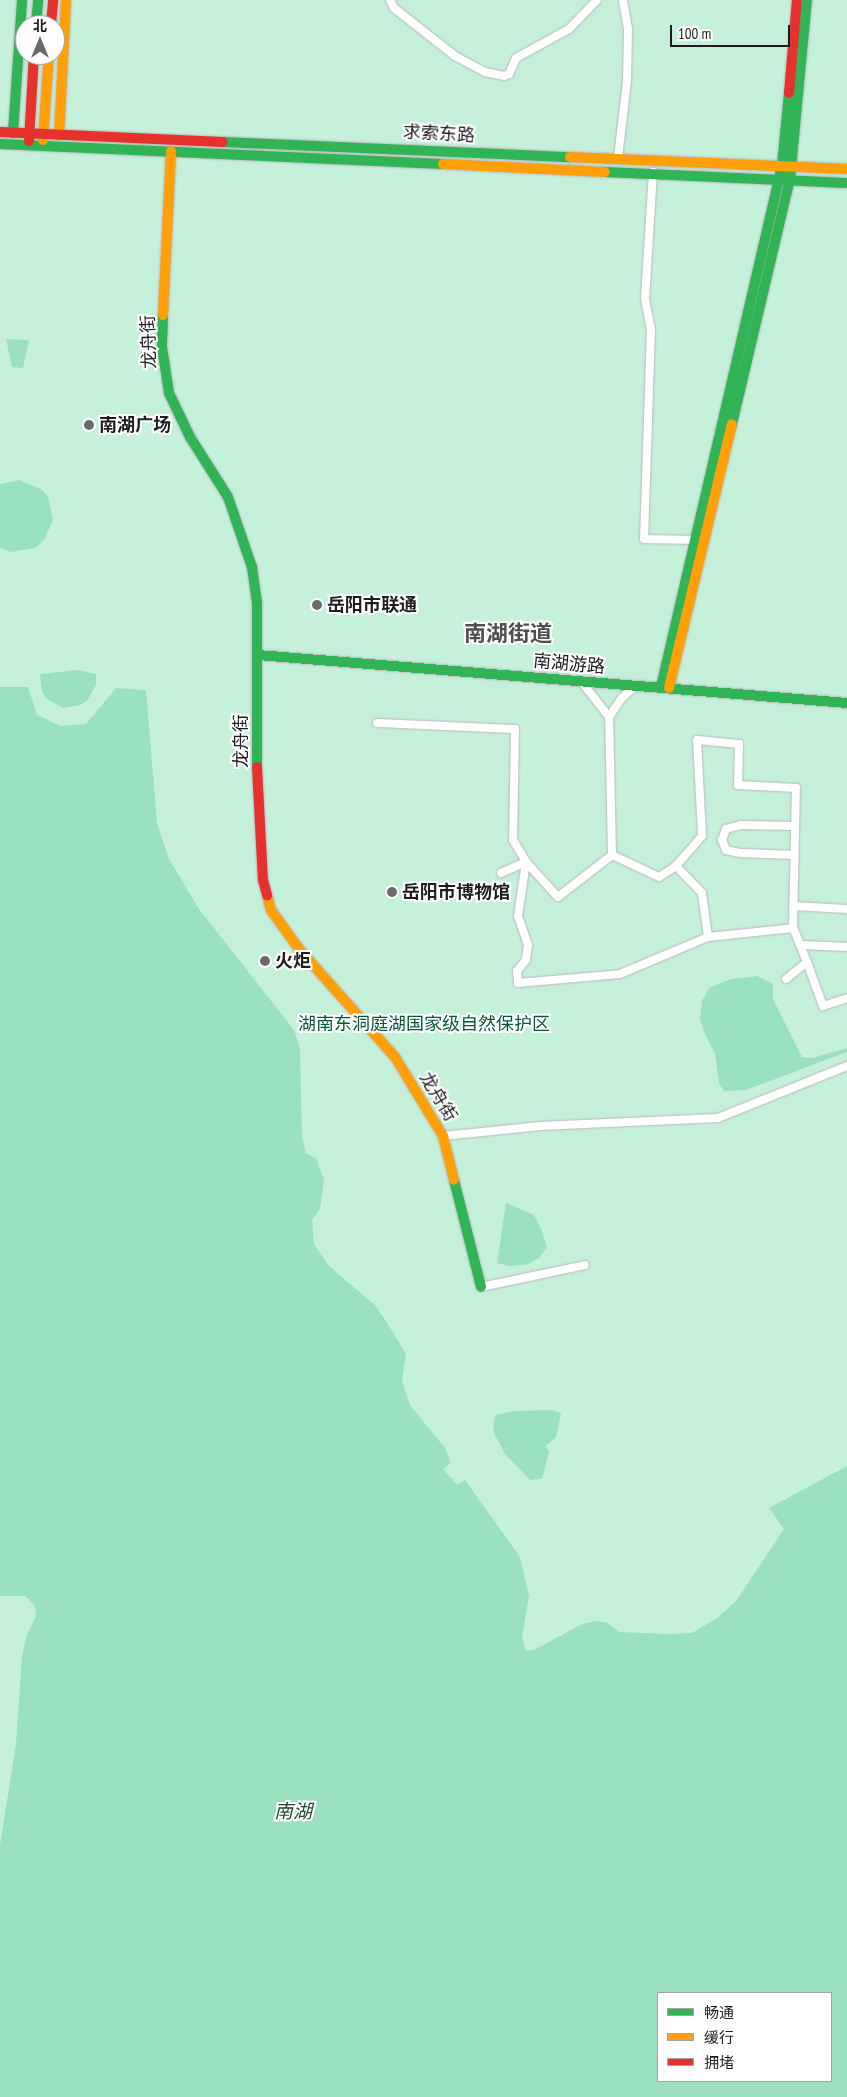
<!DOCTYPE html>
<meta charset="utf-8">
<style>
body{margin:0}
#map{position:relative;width:847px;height:2097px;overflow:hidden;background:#f9f7f9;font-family:"PT Sans Narrow","Noto Sans SC",sans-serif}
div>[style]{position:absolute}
.green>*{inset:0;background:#c5f1db}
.water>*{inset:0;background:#9be1bf}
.roads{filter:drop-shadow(0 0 1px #bab9bb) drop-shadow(0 0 1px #bab9bb)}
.street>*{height:8px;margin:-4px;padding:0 4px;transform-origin:4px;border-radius:4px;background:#fefefe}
.fast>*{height:10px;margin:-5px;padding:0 5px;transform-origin:5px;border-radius:5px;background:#30b455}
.slow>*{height:10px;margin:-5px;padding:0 5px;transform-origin:5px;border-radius:5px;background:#ff9f0a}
.jam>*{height:10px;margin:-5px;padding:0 5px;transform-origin:5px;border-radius:5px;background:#e5322d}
.dots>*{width:14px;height:14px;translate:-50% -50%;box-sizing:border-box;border:2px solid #fff;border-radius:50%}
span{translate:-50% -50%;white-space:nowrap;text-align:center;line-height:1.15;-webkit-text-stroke:4px #fff;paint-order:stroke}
.street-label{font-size:18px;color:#1d1c1e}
.poi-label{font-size:18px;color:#1d1c1e;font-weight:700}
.left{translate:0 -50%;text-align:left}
.park-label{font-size:18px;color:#045839}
.water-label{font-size:19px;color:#1d4834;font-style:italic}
.district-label{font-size:22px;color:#504d50;font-weight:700}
.legend{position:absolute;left:657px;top:1992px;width:175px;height:90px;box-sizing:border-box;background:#fff;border:1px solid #a5a4a5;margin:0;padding:6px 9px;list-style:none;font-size:15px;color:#1d1c1e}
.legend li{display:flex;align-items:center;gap:10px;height:25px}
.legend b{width:25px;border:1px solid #a5a4a5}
.north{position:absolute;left:15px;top:15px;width:50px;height:50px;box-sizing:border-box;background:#fff;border:1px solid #a5a4a5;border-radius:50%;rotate:0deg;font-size:14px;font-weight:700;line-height:20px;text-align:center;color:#1d1c1e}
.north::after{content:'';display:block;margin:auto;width:18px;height:22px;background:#6a696b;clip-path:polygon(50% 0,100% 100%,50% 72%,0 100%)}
.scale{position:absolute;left:670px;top:25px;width:120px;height:22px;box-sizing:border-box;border:2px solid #1d1c1e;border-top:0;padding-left:6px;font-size:15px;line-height:18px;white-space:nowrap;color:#1d1c1e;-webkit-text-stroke:4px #fff;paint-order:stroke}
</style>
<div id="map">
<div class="green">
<i style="clip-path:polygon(evenodd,0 0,847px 0,847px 2097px,0 2097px,0 0,25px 25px,55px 25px,55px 55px,25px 55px,25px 25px,0 0,658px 1993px,831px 1993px,831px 2081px,658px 2081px,658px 1993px)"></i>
</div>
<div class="water">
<i style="clip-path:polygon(6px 339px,29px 340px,23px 368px,12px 367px)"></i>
<i style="clip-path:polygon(19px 480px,41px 489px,48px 497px,53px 520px,44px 540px,35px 548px,10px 552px,0 548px,0 484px)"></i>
<i style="clip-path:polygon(78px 670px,96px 674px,96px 684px,88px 700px,80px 705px,63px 708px,47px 699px,42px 692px,40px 674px)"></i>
<i style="clip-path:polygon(evenodd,0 687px,28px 687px,37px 715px,61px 726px,86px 724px,116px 688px,146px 690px,157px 823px,169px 859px,199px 909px,294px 1030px,297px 1039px,300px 1049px,302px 1137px,306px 1153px,316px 1158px,324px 1180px,320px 1209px,312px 1220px,314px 1244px,329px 1266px,376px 1306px,392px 1331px,406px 1354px,402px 1380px,410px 1405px,445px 1448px,451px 1463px,443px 1469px,457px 1485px,465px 1480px,520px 1557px,529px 1596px,522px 1637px,526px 1651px,536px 1649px,582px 1624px,596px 1621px,608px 1623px,619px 1632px,670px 1634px,692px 1633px,716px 1619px,736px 1601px,784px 1529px,769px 1508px,847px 1466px,847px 2097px,0 2097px,0 1845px,16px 1744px,22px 1657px,26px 1637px,36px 1616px,35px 1606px,25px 1596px,0 1596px,0 687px,658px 1993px,831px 1993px,831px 2081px,658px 2081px,658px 1993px)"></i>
<i style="clip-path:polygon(757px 976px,773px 984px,773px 999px,802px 1057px,812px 1058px,847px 1048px,847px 1052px,746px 1090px,724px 1091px,719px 1083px,715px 1054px,704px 1032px,700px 1019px,702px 1001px,709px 988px,731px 979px)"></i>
<i style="clip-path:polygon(506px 1203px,534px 1215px,542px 1231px,547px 1247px,540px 1257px,529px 1264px,510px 1266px,497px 1263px)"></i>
<i style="clip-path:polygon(552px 1410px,561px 1413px,556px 1437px,546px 1446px,549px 1452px,542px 1479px,530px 1480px,505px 1454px,494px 1433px,493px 1423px,496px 1415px,515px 1411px)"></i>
</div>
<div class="roads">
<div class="street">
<i style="left:390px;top:0;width:9px;rotate:63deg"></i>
<i style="left:394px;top:8px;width:78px;rotate:38.2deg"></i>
<i style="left:455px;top:56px;width:34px;rotate:28deg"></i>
<i style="left:485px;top:72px;width:19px;rotate:12deg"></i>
<i style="left:504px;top:76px;width:5px;rotate:-22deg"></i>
<i style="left:509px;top:74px;width:17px;rotate:-66deg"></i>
<i style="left:516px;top:58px;width:60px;rotate:-28.7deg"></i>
<i style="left:569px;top:29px;width:40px;rotate:-46deg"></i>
<i style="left:618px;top:158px;width:78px;rotate:-83.3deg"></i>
<i style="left:627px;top:81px;width:52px;rotate:-88.9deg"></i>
<i style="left:628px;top:29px;width:29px;rotate:-100deg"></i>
<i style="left:653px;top:172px;width:127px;rotate:93.6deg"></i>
<i style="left:645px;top:299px;width:31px;rotate:79deg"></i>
<i style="left:651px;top:329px;width:210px;rotate:91.9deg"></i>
<i style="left:644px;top:539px;width:53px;rotate:1.1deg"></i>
<i style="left:581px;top:681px;width:46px;rotate:52.1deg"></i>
<i style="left:609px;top:717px;width:23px;rotate:-56deg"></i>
<i style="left:622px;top:698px;width:19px;rotate:-43deg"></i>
<i style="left:377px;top:723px;width:138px;rotate:2.5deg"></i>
<i style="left:515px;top:729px;width:111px;rotate:91deg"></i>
<i style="left:513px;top:840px;width:26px;rotate:59deg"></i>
<i style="left:526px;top:862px;width:47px;rotate:47.6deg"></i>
<i style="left:558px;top:897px;width:68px;rotate:-37.9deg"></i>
<i style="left:612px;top:855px;width:138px;rotate:-91.2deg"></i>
<i style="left:795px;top:855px;width:55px;rotate:-177.9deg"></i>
<i style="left:740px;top:853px;width:14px;rotate:-168deg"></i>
<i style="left:726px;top:850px;width:11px;rotate:-112deg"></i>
<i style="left:722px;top:840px;width:12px;rotate:-70deg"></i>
<i style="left:726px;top:829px;width:16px;rotate:-15deg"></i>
<i style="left:741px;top:825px;width:54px;rotate:1.1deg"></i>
<i style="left:526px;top:862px;width:55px;rotate:98.4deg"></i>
<i style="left:518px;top:916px;width:31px;rotate:71deg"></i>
<i style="left:528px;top:945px;width:15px;rotate:98deg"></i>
<i style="left:526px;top:960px;width:14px;rotate:129deg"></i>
<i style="left:517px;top:971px;width:12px;rotate:85deg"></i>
<i style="left:518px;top:983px;width:102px;rotate:-5deg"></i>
<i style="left:620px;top:974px;width:95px;rotate:-22.8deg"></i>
<i style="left:708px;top:937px;width:85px;rotate:-6deg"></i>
<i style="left:793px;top:928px;width:140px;rotate:-88.8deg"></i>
<i style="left:796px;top:788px;width:58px;rotate:-177deg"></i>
<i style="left:738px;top:785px;width:41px;rotate:-88.6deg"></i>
<i style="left:739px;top:744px;width:42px;rotate:-174.6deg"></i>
<i style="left:697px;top:740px;width:96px;rotate:87deg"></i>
<i style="left:702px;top:836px;width:40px;rotate:131deg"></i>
<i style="left:676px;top:866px;width:20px;rotate:147deg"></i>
<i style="left:659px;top:877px;width:52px;rotate:-154.9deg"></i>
<i style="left:676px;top:866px;width:37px;rotate:46deg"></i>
<i style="left:702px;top:893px;width:44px;rotate:82.2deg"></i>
<i style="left:501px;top:873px;width:27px;rotate:-24deg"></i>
<i style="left:793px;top:906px;width:54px;rotate:3.2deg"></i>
<i style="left:802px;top:945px;width:45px;rotate:2.5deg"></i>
<i style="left:807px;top:962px;width:47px;rotate:70deg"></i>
<i style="left:823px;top:1006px;width:25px;rotate:-18deg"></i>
<i style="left:786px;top:979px;width:27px;rotate:-39deg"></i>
<i style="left:807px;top:962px;width:37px;rotate:-112deg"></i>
<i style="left:443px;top:1136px;width:98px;rotate:-5.9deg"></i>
<i style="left:540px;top:1126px;width:178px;rotate:-2.6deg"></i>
<i style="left:718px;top:1118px;width:139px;rotate:-22deg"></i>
<i style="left:481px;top:1287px;width:106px;rotate:-11.9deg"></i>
</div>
<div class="fast">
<i style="left:36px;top:25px;width:25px;rotate:-85deg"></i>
<i style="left:13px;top:133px;width:133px;rotate:-86.1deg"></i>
<i style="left:223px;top:142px;width:347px;rotate:2.5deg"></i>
<i style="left:0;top:144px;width:443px;rotate:2.6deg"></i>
<i style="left:605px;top:172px;width:242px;rotate:2.6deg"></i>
<i style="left:163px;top:315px;width:32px;rotate:92deg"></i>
<i style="left:162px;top:347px;width:47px;rotate:81.3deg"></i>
<i style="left:169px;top:393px;width:49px;rotate:64.5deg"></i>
<i style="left:190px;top:437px;width:71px;rotate:57.7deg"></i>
<i style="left:228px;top:497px;width:74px;rotate:71.1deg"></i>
<i style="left:252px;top:567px;width:34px;rotate:82deg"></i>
<i style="left:257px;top:601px;width:166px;rotate:90deg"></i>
<i style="left:732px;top:424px;width:252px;rotate:-76.7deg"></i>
<i style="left:790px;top:179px;width:180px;rotate:-84.6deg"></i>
<i style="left:258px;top:655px;width:591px;rotate:4.66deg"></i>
<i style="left:661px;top:687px;width:535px;rotate:-76.93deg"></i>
<i style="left:782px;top:166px;width:73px;rotate:-84.5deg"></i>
<i style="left:454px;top:1180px;width:110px;rotate:75.8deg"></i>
</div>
<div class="slow">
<i style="left:59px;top:135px;width:135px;rotate:-87deg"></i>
<i style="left:43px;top:140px;width:85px;rotate:-86deg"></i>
<i style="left:570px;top:157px;width:277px;rotate:2.5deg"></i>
<i style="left:443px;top:164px;width:162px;rotate:2.8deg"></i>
<i style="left:163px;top:315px;width:164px;rotate:-87.2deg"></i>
<i style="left:669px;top:688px;width:271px;rotate:-76.6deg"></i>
<i style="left:267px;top:895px;width:16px;rotate:75deg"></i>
<i style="left:271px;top:910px;width:48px;rotate:54.3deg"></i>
<i style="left:299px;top:949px;width:144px;rotate:48.4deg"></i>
<i style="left:395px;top:1057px;width:92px;rotate:58.7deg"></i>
<i style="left:443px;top:1136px;width:45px;rotate:76deg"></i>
</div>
<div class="jam">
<i style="left:51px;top:25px;width:25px;rotate:-85deg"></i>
<i style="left:789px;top:93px;width:93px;rotate:-85.1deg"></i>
<i style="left:0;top:132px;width:223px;rotate:2.6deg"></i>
<i style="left:29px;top:141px;width:86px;rotate:-86.7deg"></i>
<i style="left:257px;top:767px;width:113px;rotate:87deg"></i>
<i style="left:263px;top:880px;width:16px;rotate:75deg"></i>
</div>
</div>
<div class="dots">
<i style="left:89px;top:425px;background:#6a696b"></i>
<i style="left:317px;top:605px;background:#6a696b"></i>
<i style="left:392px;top:892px;background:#6a696b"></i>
<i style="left:265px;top:961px;background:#6a696b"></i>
</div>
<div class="street-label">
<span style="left:439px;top:134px;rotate:3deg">求索东路</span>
<span style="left:149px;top:342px;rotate:-92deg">龙舟街</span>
<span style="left:569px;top:664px;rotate:5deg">南湖游路</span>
<span style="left:241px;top:741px;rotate:-90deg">龙舟街</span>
<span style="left:438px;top:1097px;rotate:59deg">龙舟街</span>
</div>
<div class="poi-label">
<span class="left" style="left:99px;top:425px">南湖广场</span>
<span class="left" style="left:327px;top:605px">岳阳市联通</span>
<span class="left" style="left:402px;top:892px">岳阳市博物馆</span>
<span class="left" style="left:275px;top:961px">火炬</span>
</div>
<div class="park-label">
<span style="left:424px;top:1024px">湖南东洞庭湖国家级自然保护区</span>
</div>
<div class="water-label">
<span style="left:293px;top:1812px">南湖</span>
</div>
<div class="district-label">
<span style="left:508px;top:634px">南湖街道</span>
</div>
<ul class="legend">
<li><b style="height:6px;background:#30b455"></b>畅通</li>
<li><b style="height:6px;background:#ff9f0a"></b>缓行</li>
<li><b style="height:6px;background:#e5322d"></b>拥堵</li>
</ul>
<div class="north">北</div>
<div class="scale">100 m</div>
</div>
